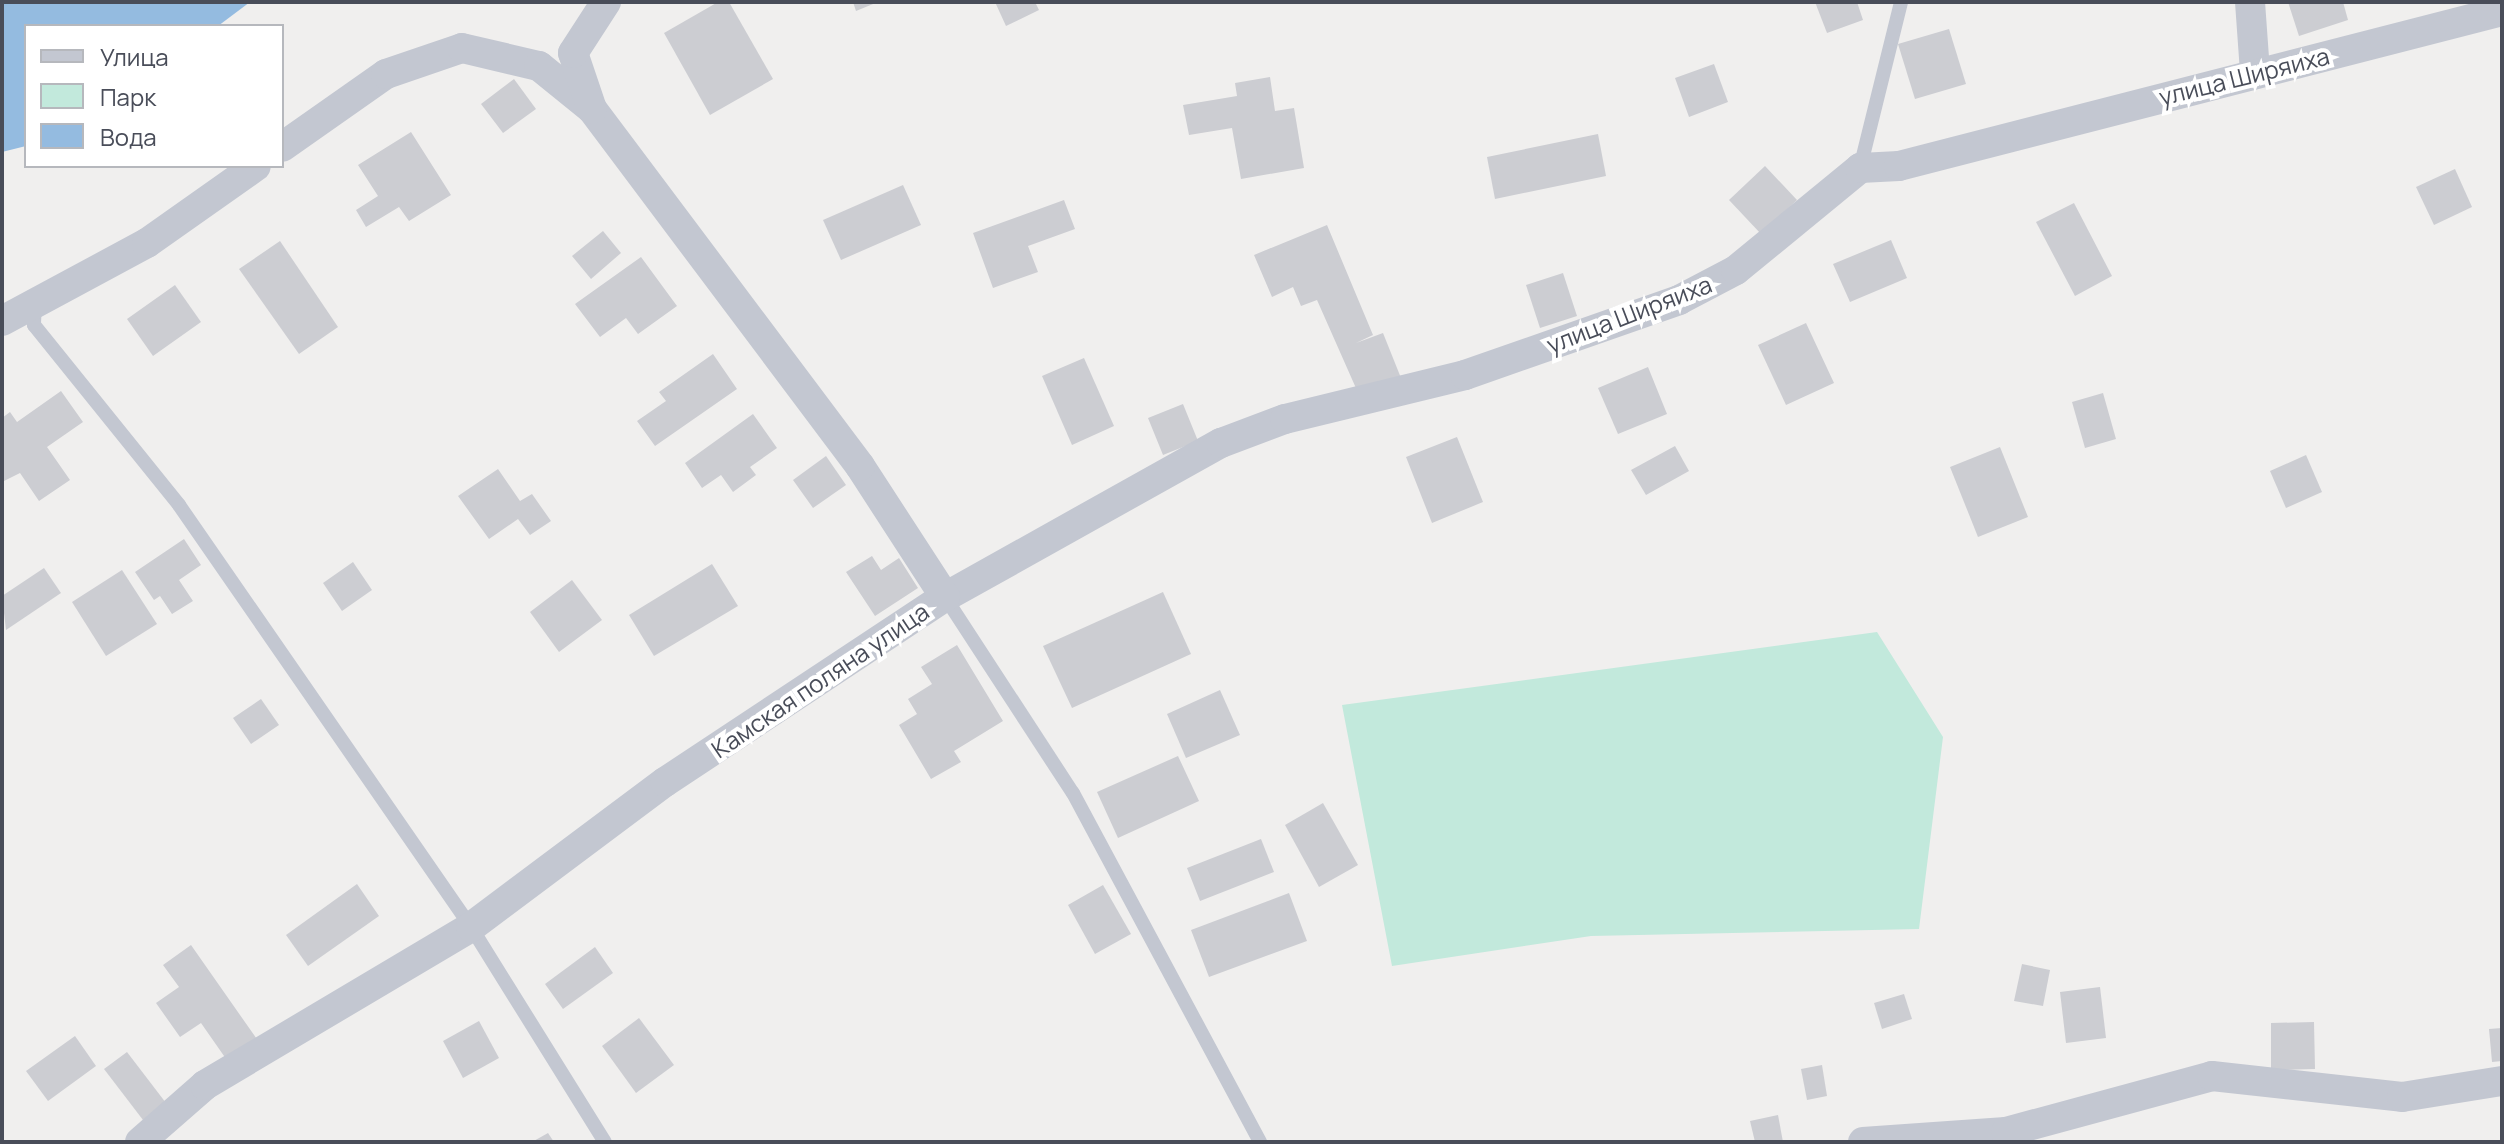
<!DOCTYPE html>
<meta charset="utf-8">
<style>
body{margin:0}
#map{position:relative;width:2504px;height:1144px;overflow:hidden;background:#f0efee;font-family:Manrope,sans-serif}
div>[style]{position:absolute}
.green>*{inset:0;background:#c2e9dc}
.water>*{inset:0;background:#94bbe0}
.building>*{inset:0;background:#cccdd2}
.lane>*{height:14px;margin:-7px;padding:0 7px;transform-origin:7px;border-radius:7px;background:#c3c7d1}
.street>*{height:30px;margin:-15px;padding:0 15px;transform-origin:15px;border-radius:15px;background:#c3c7d1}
span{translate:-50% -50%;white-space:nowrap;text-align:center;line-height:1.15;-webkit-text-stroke:8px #fff;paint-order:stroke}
.street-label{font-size:24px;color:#494d59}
.frame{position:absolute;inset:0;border:4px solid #494d59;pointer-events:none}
.legend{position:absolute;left:24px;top:24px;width:260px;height:144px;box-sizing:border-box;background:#fff;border:2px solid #b6b8bd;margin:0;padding:10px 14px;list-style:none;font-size:24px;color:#494d59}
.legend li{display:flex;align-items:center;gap:16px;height:40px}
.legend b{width:40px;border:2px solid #b6b8bd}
</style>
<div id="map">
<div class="green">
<i style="clip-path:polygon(1877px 632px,1943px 737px,1919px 929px,1591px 936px,1392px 966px,1342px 705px)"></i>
</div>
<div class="water">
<i style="clip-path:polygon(2px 2px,250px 2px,218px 26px,26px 26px,26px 146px,2px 152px)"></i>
</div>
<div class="building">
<i style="clip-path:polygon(718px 2px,729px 2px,773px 79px,710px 115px,664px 33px)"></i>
<i style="clip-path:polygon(853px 2px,878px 2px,856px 11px)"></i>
<i style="clip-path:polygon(995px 2px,1035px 2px,1039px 10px,1006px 26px)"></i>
<i style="clip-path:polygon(1815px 2px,1857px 2px,1863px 20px,1827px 33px)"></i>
<i style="clip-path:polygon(2288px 2px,2343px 2px,2348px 20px,2299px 36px)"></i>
<i style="clip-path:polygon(1949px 29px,1966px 84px,1915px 99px,1898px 44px)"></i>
<i style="clip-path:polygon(1714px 64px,1728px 102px,1689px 117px,1675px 78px)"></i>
<i style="clip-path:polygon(1270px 77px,1275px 111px,1294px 108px,1304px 168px,1241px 179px,1232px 128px,1189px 135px,1183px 105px,1237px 96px,1235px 83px)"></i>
<i style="clip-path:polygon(514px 79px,536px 109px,503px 133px,481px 104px)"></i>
<i style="clip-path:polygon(411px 132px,451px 195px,409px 221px,399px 207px,366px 227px,356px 210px,378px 196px,358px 165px)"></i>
<i style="clip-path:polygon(1598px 134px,1606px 176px,1495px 199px,1487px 157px)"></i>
<i style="clip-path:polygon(1765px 166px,1797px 200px,1761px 234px,1729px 200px)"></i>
<i style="clip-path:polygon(2455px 169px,2472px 207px,2434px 225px,2416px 187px)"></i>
<i style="clip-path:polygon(903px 185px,921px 225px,841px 260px,823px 220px)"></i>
<i style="clip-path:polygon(1064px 200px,1075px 229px,1028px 246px,1038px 272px,993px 288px,973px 233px)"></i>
<i style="clip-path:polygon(2074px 203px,2112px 276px,2075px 296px,2036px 222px)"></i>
<i style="clip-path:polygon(1327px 225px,1373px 335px,1356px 343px,1383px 333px,1401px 378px,1359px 395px,1317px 300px,1301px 306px,1293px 287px,1272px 297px,1254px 255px)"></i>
<i style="clip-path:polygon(603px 231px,621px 253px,591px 279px,572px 256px)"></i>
<i style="clip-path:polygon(1891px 240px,1907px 278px,1850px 302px,1833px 264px)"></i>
<i style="clip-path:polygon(280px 241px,338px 327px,299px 354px,239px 269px)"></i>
<i style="clip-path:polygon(641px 257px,677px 306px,638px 334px,626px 318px,600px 337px,575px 304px)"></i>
<i style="clip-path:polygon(1563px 273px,1577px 316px,1540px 328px,1526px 285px)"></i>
<i style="clip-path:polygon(175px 285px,201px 322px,153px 356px,127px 319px)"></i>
<i style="clip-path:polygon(1806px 323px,1834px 383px,1786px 405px,1758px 345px)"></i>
<i style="clip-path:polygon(713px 354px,737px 389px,655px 446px,637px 421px,666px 401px,659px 392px)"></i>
<i style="clip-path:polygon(1084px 358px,1114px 426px,1072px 445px,1042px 376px)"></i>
<i style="clip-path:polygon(1648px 367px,1667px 414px,1618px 434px,1598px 388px)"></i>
<i style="clip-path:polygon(61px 391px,83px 422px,47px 447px,70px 480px,39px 501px,20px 473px,2px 482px,2px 418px,10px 412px,17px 422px)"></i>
<i style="clip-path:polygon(2103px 393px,2116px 439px,2085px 448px,2072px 402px)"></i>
<i style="clip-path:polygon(1183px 404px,1198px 441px,1163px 455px,1148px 418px)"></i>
<i style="clip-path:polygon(753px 414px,777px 448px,750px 467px,756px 475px,733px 492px,721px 475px,702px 488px,685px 463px)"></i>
<i style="clip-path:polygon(1457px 437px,1483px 502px,1432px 523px,1406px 457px)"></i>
<i style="clip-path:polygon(1675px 446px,1689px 471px,1646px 495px,1631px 470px)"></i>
<i style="clip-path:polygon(2000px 447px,2028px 517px,1978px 537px,1950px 467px)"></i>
<i style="clip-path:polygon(2306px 455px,2322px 492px,2286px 508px,2270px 471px)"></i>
<i style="clip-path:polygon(826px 456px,846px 485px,813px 508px,793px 480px)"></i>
<i style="clip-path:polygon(498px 469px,520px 501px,532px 494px,551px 521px,530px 535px,518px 519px,489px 539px,458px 496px)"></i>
<i style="clip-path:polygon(184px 539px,201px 565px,179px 580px,193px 601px,172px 614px,160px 596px,154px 600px,135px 572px)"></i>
<i style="clip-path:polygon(872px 556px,881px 570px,899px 558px,918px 588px,875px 616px,846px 572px)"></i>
<i style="clip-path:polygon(353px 562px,372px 590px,342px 611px,323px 583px)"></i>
<i style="clip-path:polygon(712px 564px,738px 606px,654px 656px,629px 615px)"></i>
<i style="clip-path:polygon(44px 568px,61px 593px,6px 630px,2px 596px)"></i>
<i style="clip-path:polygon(122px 570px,157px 624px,106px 656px,72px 602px)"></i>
<i style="clip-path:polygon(572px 580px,602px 620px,559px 652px,530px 612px)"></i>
<i style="clip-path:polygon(1163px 592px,1191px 654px,1072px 708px,1043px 646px)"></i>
<i style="clip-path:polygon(957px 645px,1003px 721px,954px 751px,961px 762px,931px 779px,899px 725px,917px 714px,908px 699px,932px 684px,921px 667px)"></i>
<i style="clip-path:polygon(1220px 690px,1240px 735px,1186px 758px,1167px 714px)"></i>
<i style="clip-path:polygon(261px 699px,279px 725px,251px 744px,233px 718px)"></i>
<i style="clip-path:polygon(1178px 756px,1199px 801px,1118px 838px,1097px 792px)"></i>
<i style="clip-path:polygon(1323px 803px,1358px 865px,1319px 887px,1285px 825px)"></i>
<i style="clip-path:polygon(1261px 839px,1274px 872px,1200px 901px,1187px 868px)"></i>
<i style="clip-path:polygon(357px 884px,379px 916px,308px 966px,286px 935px)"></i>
<i style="clip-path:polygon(1103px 885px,1131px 934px,1095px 954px,1068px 905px)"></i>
<i style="clip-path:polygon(1289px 893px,1307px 941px,1209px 977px,1191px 930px)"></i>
<i style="clip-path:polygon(191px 945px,261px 1045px,231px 1066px,201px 1023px,180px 1037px,156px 1003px,179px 987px,163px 965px)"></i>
<i style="clip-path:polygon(595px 947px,613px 973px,563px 1009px,545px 984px)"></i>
<i style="clip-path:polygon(2022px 964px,2050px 970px,2043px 1006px,2014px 1001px)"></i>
<i style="clip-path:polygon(2100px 987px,2106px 1038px,2066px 1043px,2060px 992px)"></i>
<i style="clip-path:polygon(1904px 994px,1912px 1019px,1882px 1029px,1874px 1003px)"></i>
<i style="clip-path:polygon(639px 1018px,674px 1065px,636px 1093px,602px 1046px)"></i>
<i style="clip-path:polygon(479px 1021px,499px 1058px,463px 1078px,443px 1041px)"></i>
<i style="clip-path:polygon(2314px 1022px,2315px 1069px,2271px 1070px,2271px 1023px)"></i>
<i style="clip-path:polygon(2502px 1028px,2502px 1061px,2492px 1062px,2489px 1029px)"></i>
<i style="clip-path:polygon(75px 1036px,96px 1066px,48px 1101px,26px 1071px)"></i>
<i style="clip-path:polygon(127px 1052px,166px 1103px,143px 1120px,104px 1069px)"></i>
<i style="clip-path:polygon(1822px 1065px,1827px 1096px,1807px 1100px,1801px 1069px)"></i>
<i style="clip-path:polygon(1778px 1115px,1783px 1142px,1755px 1142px,1750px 1121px)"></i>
<i style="clip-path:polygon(548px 1133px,554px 1142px,532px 1142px)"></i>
</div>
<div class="lane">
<i style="left:1860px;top:168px;width:171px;rotate:-76.1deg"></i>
<i style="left:35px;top:304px;width:21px;rotate:93deg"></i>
<i style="left:34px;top:325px;width:231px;rotate:51.1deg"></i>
<i style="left:179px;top:505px;width:513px;rotate:55.32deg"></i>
<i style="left:471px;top:927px;width:253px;rotate:58.1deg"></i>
<i style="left:945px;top:597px;width:234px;rotate:56.9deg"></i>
<i style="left:1073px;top:793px;width:396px;rotate:61.8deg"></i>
</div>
<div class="street">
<i style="left:2250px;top:2px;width:69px;rotate:85.9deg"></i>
<i style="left:282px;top:147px;width:127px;rotate:-35.1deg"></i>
<i style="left:386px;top:74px;width:80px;rotate:-18.9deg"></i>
<i style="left:462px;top:48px;width:79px;rotate:13.2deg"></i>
<i style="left:539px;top:66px;width:68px;rotate:39.1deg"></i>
<i style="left:2px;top:321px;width:165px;rotate:-28.3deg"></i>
<i style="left:147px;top:243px;width:133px;rotate:-35.2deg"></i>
<i style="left:945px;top:597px;width:316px;rotate:-29.2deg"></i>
<i style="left:1221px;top:443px;width:68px;rotate:-20.6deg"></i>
<i style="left:1285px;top:419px;width:185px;rotate:-13.7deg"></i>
<i style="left:1465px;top:375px;width:227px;rotate:-19.3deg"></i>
<i style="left:1679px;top:300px;width:64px;rotate:-27.8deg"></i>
<i style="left:1736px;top:270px;width:161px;rotate:-39.4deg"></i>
<i style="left:1860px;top:168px;width:39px;rotate:-3deg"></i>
<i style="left:1899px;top:166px;width:623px;rotate:-14.42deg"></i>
<i style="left:140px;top:1142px;width:86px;rotate:-41.2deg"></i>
<i style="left:205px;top:1085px;width:309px;rotate:-30.7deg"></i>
<i style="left:471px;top:927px;width:242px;rotate:-36.8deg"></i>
<i style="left:665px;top:782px;width:336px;rotate:-33.5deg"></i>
<i style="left:945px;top:597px;width:156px;rotate:-123deg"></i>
<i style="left:860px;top:466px;width:446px;rotate:-126.9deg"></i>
<i style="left:592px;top:109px;width:59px;rotate:-108.7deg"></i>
<i style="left:573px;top:53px;width:61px;rotate:-57.1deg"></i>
<i style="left:1863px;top:1142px;width:143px;rotate:-4deg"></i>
<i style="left:2006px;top:1132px;width:213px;rotate:-15.2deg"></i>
<i style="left:2212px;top:1076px;width:191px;rotate:6.3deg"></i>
<i style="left:2402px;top:1097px;width:101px;rotate:-9.1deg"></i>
</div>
<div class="street-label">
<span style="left:2244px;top:76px;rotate:-14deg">улица Ширяиха</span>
<span style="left:1629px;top:314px;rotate:-21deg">улица Ширяиха</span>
<span style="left:820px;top:680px;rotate:-34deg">Камская поляна улица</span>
</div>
<div class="frame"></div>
<ul class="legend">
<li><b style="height:10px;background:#c3c7d1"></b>Улица</li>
<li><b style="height:22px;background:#c2e9dc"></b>Парк</li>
<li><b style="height:22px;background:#94bbe0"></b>Вода</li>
</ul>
</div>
